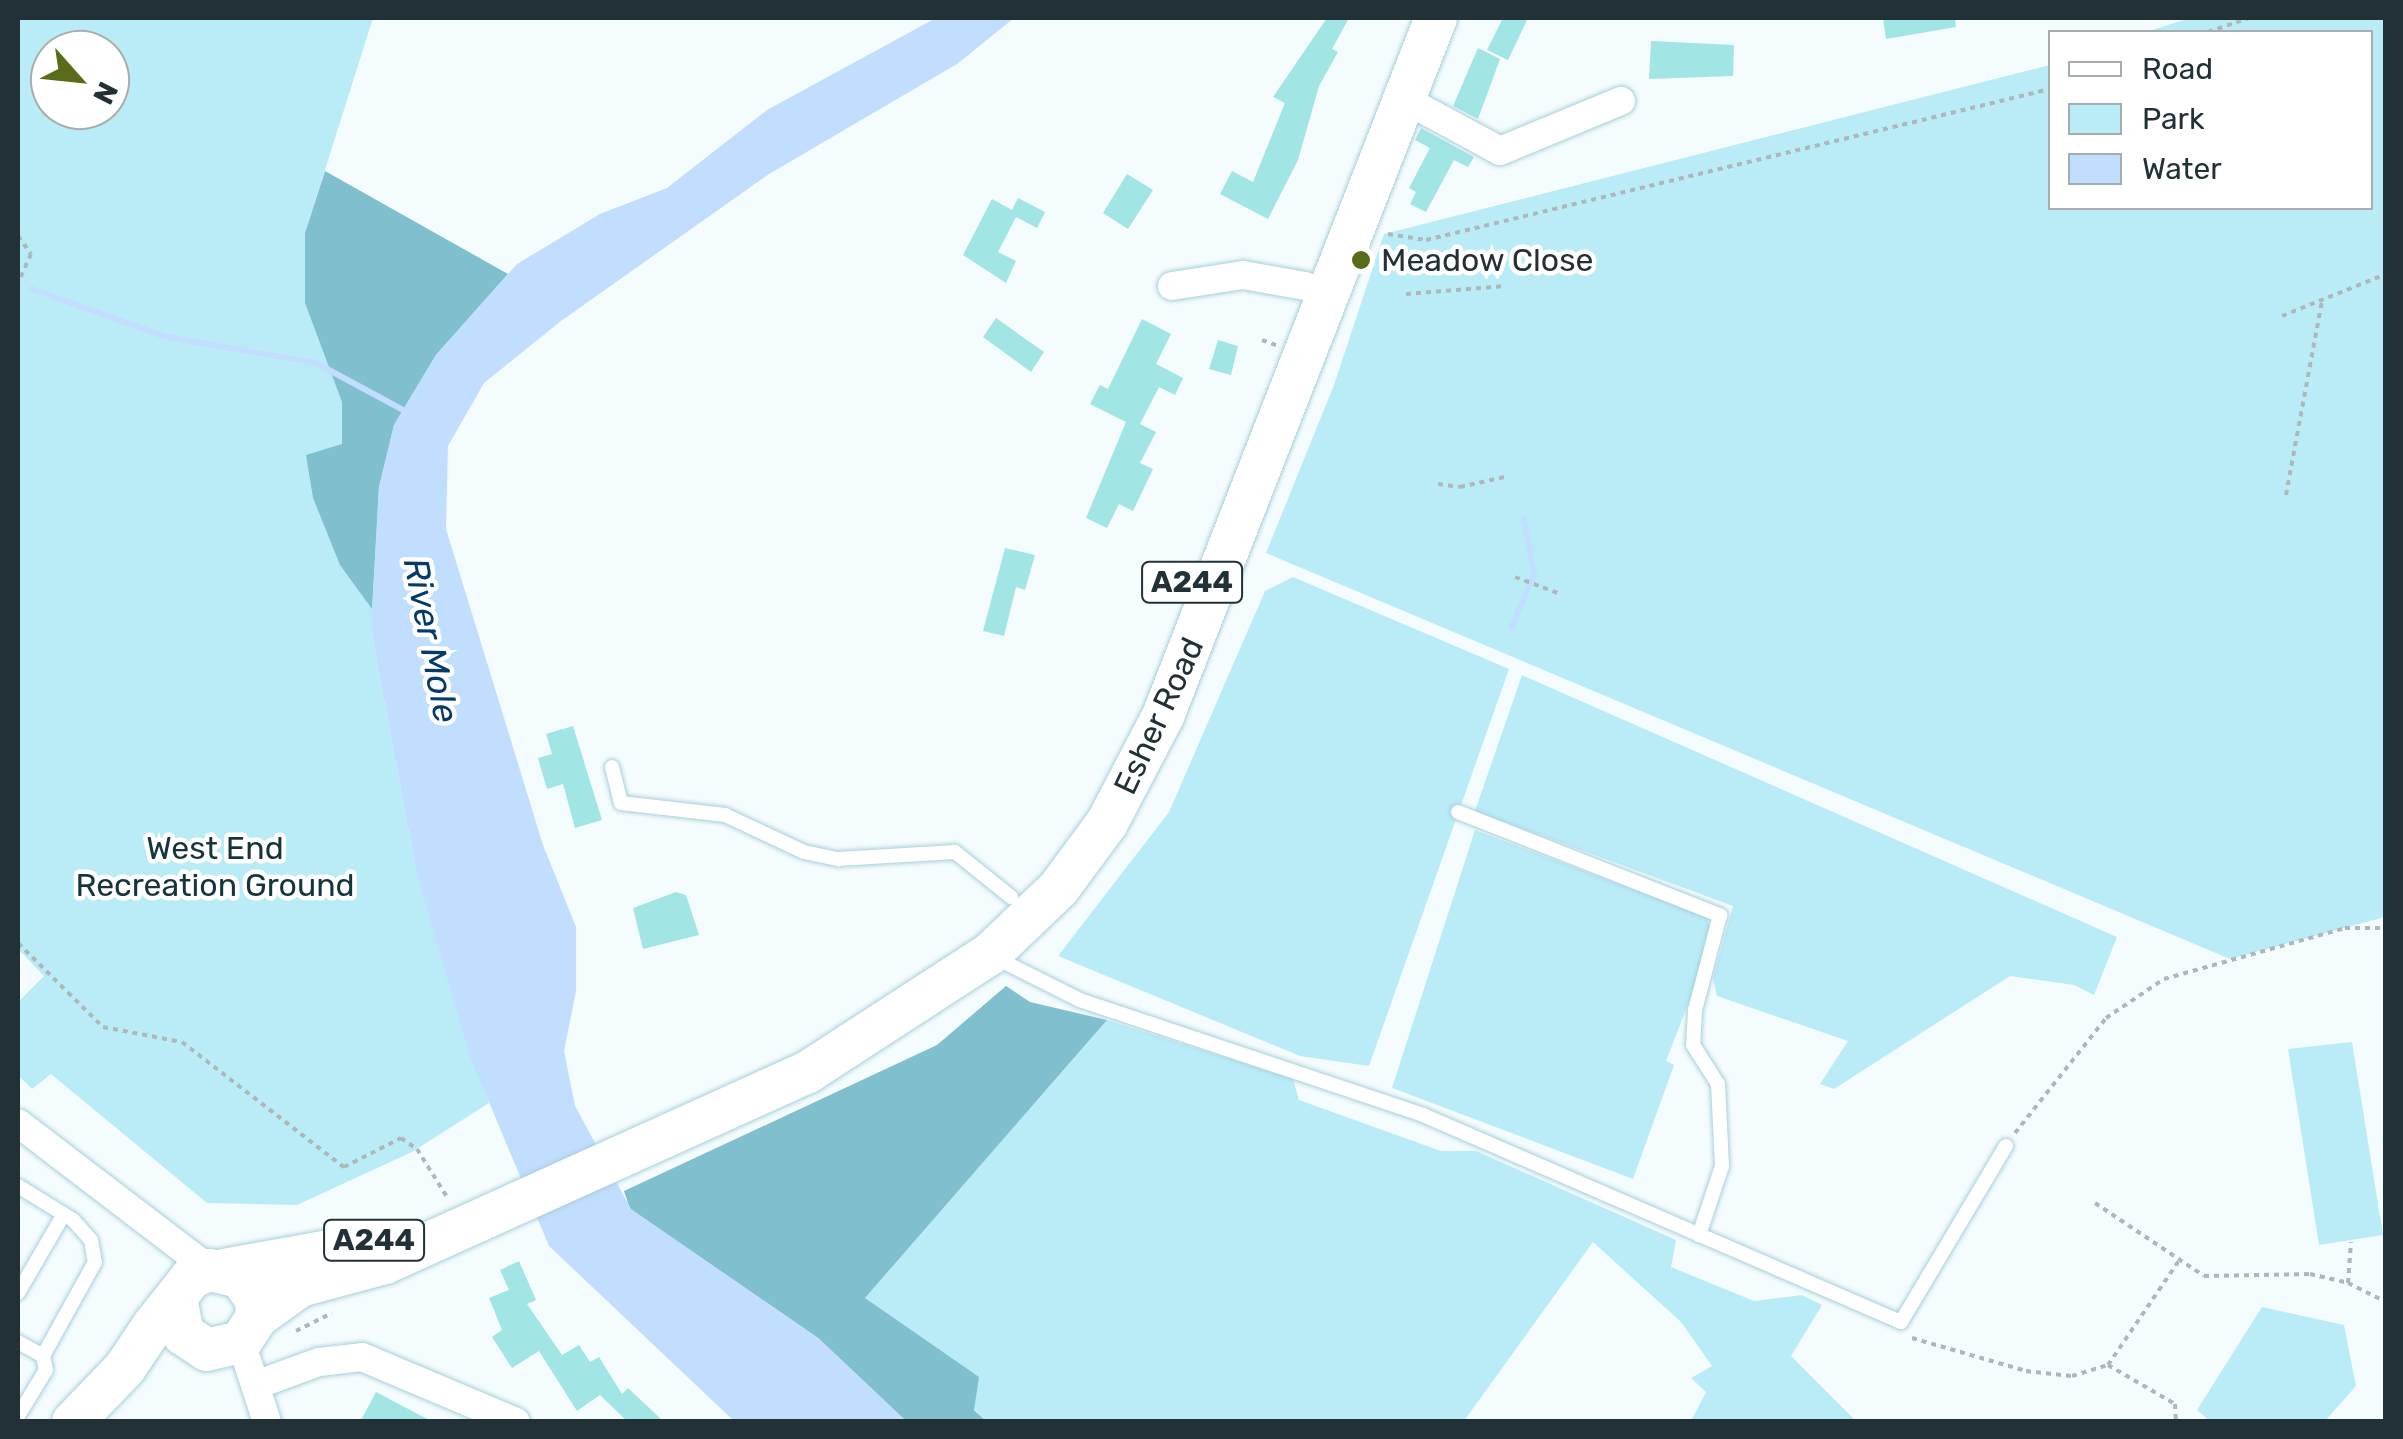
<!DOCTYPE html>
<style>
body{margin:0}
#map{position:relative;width:2403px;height:1439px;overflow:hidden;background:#f4fcfe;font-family:Rubik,sans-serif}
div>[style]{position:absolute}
.green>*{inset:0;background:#baecf8}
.forest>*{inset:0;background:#80bfce}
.water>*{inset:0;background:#c1deff}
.stream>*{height:6px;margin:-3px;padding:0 3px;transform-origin:3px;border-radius:3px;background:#c1deff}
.building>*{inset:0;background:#a1e5e5}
.path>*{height:4px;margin-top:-2px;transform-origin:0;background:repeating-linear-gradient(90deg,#adb8ba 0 5px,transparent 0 10px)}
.roads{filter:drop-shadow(0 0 2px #a7d0da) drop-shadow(0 0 2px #a7d0da)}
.service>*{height:14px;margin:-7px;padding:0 7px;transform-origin:7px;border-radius:7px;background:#fff}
.minor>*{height:28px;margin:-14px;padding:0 14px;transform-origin:14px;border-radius:14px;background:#fff}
.primary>*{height:42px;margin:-21px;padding:0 21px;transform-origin:21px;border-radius:21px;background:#fff}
.dots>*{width:28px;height:28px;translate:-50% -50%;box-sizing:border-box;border:5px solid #fff;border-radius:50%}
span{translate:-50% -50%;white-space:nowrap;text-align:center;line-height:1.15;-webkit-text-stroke:9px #fff;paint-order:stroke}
.shield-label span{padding:2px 8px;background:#fff;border:2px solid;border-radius:8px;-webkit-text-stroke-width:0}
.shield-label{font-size:30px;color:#213135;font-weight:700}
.poi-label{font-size:32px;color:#213135}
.left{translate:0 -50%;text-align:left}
.street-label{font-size:32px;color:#213135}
.park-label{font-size:32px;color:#15343b}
.water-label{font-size:35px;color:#043b6b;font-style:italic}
.frame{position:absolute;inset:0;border:20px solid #213135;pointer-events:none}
.legend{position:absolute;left:2048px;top:30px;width:325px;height:180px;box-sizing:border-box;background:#fff;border:2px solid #a6adae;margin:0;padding:12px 18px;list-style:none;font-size:30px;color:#213135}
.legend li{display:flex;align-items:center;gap:20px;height:50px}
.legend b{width:50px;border:2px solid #a6adae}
.north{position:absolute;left:30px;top:30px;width:100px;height:100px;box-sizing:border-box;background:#fff;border:2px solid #a6adae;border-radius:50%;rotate:117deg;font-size:28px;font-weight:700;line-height:40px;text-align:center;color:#213135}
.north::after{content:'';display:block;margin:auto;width:35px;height:45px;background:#596c19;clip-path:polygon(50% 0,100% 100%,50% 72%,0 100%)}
</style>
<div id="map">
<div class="green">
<i style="clip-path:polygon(evenodd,18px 18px,373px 18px,305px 233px,394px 425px,371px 630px,416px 871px,489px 1103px,412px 1152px,297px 1205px,207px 1203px,51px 1074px,32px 1089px,18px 1075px,18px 1002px,44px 976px,18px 949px,18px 18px,50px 50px,110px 50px,110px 110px,50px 110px,50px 50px)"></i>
<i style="clip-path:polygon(2190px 18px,2385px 18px,2385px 917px,2230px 959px,1266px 553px,1334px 385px,1384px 234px,2050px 65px,2050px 208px,2370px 208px,2370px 32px,2146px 32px)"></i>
<i style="clip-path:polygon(1293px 577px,1509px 669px,1369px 1066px,1300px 1056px,1058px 956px,1169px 812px,1265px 591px)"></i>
<i style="clip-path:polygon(1522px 675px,2117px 937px,2094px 995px,2074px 985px,2010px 976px,1834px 1089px,1820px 1084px,1848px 1041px,1717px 996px,1713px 978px,1733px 906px,1475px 811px)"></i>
<i style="clip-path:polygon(1475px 830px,1706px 917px,1714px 937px,1666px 1061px,1674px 1065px,1633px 1179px,1392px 1088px)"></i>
<i style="clip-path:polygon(1107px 1020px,1293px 1079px,1299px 1100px,1441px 1151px,1476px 1151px,1676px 1240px,1671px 1267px,1754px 1301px,1802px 1295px,1822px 1305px,1791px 1356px,1856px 1421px,1691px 1421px,1706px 1392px,1691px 1378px,1712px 1366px,1681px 1322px,1593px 1242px,1464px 1421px,986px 1421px,865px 1298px)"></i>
<i style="clip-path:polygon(2352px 1042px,2383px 1235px,2319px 1245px,2288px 1049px)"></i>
<i style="clip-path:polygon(2262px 1307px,2344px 1325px,2356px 1386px,2325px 1421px,2210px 1421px,2197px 1410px)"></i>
</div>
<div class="forest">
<i style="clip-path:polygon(325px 171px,508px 274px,436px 355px,394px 425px,379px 487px,372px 609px,340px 565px,313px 498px,306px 455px,342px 444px,342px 402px,305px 303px,305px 233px)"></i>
<i style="clip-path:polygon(1006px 986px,1030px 1002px,1107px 1020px,865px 1298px,979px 1377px,974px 1410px,986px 1421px,906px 1421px,818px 1338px,630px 1209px,624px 1191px,937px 1045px)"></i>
</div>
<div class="water">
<i style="clip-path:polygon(936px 18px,1014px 18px,957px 64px,769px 174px,561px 321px,484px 383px,448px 446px,446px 529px,543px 845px,576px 927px,576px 991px,564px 1051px,575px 1106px,631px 1209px,818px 1338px,906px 1421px,734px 1421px,549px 1246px,469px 1054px,416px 871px,371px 630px,379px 487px,394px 425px,436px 355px,517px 264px,600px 214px,667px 188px,767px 110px)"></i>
</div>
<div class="stream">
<i style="left:32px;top:289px;width:142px;rotate:19.7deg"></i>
<i style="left:166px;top:337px;width:152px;rotate:9.8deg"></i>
<i style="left:316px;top:363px;width:103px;rotate:28.3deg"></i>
<i style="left:1512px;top:627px;width:57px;rotate:-67.5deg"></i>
<i style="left:1534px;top:574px;width:56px;rotate:-100.3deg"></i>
</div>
<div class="building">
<i style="clip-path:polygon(1327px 18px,1349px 18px,1332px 49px,1338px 52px,1319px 86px,1298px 160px,1268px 219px,1220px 194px,1232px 171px,1253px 182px,1285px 103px,1273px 97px)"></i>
<i style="clip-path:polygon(1503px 18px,1528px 18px,1508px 60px,1487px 50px)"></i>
<i style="clip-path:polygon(1883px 18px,1955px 18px,1956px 27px,1886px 39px)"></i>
<i style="clip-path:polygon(1651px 41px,1734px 45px,1733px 76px,1649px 79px)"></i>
<i style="clip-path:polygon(1478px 48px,1500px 59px,1478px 119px,1453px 106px)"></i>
<i style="clip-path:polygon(1421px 128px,1474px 157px,1468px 167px,1454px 160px,1426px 212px,1410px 204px,1416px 192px,1409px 188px,1430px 148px,1415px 140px)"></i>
<i style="clip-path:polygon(1127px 174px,1153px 190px,1128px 229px,1103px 213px)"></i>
<i style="clip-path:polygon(1018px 198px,1045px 212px,1037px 228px,1016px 217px,998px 252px,1016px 261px,1006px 283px,963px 255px,992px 199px,1012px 210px)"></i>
<i style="clip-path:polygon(996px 318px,1044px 352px,1031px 372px,983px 337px)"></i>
<i style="clip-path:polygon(1142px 319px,1171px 334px,1156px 364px,1183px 378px,1175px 395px,1159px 387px,1140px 424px,1156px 432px,1140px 463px,1153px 469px,1133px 511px,1119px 504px,1107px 528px,1086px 518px,1126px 422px,1090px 404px,1100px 385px,1108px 389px)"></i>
<i style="clip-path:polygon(1218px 340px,1238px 346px,1231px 375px,1209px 369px)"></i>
<i style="clip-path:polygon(1005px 548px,1035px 555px,1025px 590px,1016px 587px,1004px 636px,983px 631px)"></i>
<i style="clip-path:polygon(573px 726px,602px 820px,575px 828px,563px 784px,547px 789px,538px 758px,552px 754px,546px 734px)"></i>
<i style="clip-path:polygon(676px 892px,686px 895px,699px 935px,643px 949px,633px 908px)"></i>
<i style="clip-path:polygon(519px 1261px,536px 1300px,527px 1304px,562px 1355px,579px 1345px,590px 1362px,599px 1357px,622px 1394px,628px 1388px,664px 1422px,628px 1422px,600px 1395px,577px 1411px,539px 1351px,512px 1368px,492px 1337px,502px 1330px,489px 1298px,509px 1290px,500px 1270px)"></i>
<i style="clip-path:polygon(376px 1392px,433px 1422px,360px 1422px)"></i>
</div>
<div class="path">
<i style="left:2208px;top:32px;width:43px;rotate:-18.9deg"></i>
<i style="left:1388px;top:234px;width:38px;rotate:9deg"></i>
<i style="left:1426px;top:240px;width:642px;rotate:-13.6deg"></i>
<i style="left:18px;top:236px;width:22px;rotate:54deg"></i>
<i style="left:31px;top:254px;width:32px;rotate:114deg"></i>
<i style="left:1406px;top:294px;width:100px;rotate:-4.6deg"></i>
<i style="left:2282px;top:316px;width:112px;rotate:-22deg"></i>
<i style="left:1262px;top:340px;width:15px;rotate:20deg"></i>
<i style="left:1438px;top:484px;width:22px;rotate:8deg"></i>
<i style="left:1460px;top:487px;width:50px;rotate:-12.7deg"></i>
<i style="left:2286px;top:495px;width:198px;rotate:-79.5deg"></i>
<i style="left:1515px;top:577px;width:46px;rotate:20.4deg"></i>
<i style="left:18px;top:943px;width:120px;rotate:44.7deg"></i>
<i style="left:103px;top:1027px;width:80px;rotate:10.8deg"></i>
<i style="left:182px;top:1042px;width:205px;rotate:37.7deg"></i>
<i style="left:344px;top:1167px;width:64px;rotate:-27deg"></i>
<i style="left:401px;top:1138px;width:19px;rotate:35deg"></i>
<i style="left:417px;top:1149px;width:57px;rotate:58deg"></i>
<i style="left:2015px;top:1133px;width:147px;rotate:-51.6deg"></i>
<i style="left:2106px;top:1018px;width:70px;rotate:-33.9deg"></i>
<i style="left:2164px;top:979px;width:188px;rotate:-15.7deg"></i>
<i style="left:2345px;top:928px;width:41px"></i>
<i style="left:2095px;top:1203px;width:131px;rotate:33.8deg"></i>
<i style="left:2204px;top:1276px;width:106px;rotate:-1.1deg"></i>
<i style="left:2310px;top:1274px;width:39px;rotate:13deg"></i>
<i style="left:2348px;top:1283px;width:42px;rotate:26.6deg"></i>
<i style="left:2348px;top:1283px;width:41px;rotate:-85.8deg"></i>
<i style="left:296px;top:1331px;width:40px;rotate:-26.6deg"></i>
<i style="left:1912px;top:1338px;width:119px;rotate:16.1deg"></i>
<i style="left:2026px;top:1371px;width:46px;rotate:6.2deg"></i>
<i style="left:2072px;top:1376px;width:38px;rotate:-17deg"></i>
<i style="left:2108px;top:1365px;width:78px;rotate:30.2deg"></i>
<i style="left:2175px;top:1404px;width:18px;rotate:87deg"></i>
<i style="left:2108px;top:1365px;width:125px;rotate:-55.8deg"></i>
</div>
<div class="roads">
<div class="service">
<i style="left:612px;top:767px;width:37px;rotate:76deg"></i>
<i style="left:621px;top:803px;width:105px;rotate:6.6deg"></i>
<i style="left:725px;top:815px;width:87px;rotate:25.1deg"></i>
<i style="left:804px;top:852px;width:35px;rotate:12deg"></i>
<i style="left:838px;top:859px;width:117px;rotate:-3.4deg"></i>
<i style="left:955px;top:852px;width:72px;rotate:38.8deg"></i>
<i style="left:1458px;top:812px;width:282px;rotate:21.5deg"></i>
<i style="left:1720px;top:915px;width:98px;rotate:104.7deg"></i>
<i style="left:1695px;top:1010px;width:35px;rotate:93deg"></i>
<i style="left:1693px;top:1045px;width:46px;rotate:57.3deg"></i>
<i style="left:1718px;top:1084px;width:82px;rotate:87.2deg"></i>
<i style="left:1722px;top:1166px;width:73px;rotate:108.4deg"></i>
<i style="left:994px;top:957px;width:96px;rotate:26.6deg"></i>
<i style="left:1080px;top:1000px;width:362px;rotate:18.5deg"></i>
<i style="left:1423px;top:1115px;width:521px;rotate:23.42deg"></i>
<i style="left:1901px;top:1322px;width:205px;rotate:-59.2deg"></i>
<i style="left:18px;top:1186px;width:65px;rotate:31.7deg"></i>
<i style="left:73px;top:1220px;width:27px;rotate:48deg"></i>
<i style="left:91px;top:1240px;width:22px;rotate:80deg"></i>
<i style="left:95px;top:1262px;width:107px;rotate:119deg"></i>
<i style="left:43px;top:1356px;width:14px;rotate:78deg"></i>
<i style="left:46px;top:1370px;width:54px;rotate:121.3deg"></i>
<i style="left:18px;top:1293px;width:91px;rotate:-59.8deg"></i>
<i style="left:18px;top:1342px;width:29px;rotate:29deg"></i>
</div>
<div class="minor">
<i style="left:1404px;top:99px;width:109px;rotate:28.4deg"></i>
<i style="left:1500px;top:151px;width:131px;rotate:-22.5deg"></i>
<i style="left:1172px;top:286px;width:72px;rotate:-8.8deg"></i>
<i style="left:1243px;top:275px;width:63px;rotate:10.1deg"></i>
<i style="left:18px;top:1123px;width:242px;rotate:37.4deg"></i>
<i style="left:241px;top:1342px;width:84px;rotate:72deg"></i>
<i style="left:256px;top:1385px;width:67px;rotate:-20.1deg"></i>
<i style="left:319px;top:1362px;width:43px;rotate:-6.6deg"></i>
<i style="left:362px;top:1357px;width:167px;rotate:22.9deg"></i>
</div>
<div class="primary">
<i style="left:224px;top:1270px;width:134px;rotate:-10.3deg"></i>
<i style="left:257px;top:1317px;width:53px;rotate:-35.8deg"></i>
<i style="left:300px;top:1286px;width:88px;rotate:-15.1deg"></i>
<i style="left:385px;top:1263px;width:464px;rotate:-24.3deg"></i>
<i style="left:808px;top:1072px;width:217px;rotate:-33deg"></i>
<i style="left:990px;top:954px;width:95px;rotate:-43.7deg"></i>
<i style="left:1059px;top:888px;width:81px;rotate:-53.6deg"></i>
<i style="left:1107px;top:823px;width:121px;rotate:-62.4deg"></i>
<i style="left:1163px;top:716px;width:749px;rotate:-68.64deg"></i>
<i style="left:73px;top:1422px;width:75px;rotate:-46.1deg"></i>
<i style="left:125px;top:1368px;width:50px;rotate:-56.3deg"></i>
<i style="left:153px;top:1326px;width:63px;rotate:-51.5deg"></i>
<i style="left:192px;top:1277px;width:19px;rotate:-21deg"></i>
<i style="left:210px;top:1270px;width:31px;rotate:13deg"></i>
<i style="left:240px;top:1277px;width:27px;rotate:54deg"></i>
<i style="left:256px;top:1299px;width:18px;rotate:87deg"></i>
<i style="left:257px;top:1317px;width:30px;rotate:123deg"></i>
<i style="left:241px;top:1342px;width:35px;rotate:167deg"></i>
<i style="left:207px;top:1350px;width:29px;rotate:-146deg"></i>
<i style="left:183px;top:1334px;width:37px;rotate:-101deg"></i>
</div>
</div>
<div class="dots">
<i style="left:1361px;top:260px;background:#596c19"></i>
</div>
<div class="shield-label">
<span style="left:1192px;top:582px">A244</span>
<span style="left:374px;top:1240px">A244</span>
</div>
<div class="poi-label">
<span class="left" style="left:1381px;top:260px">Meadow Close</span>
</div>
<div class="street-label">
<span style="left:1159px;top:716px;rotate:-65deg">Esher Road</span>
</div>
<div class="park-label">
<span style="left:215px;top:867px">West End<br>Recreation Ground</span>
</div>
<div class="water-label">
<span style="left:431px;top:640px;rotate:79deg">River Mole</span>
</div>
<div class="frame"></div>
<ul class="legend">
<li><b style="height:12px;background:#fff"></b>Road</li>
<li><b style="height:28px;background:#baecf8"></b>Park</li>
<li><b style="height:28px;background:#c1deff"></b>Water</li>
</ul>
<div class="north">N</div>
</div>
